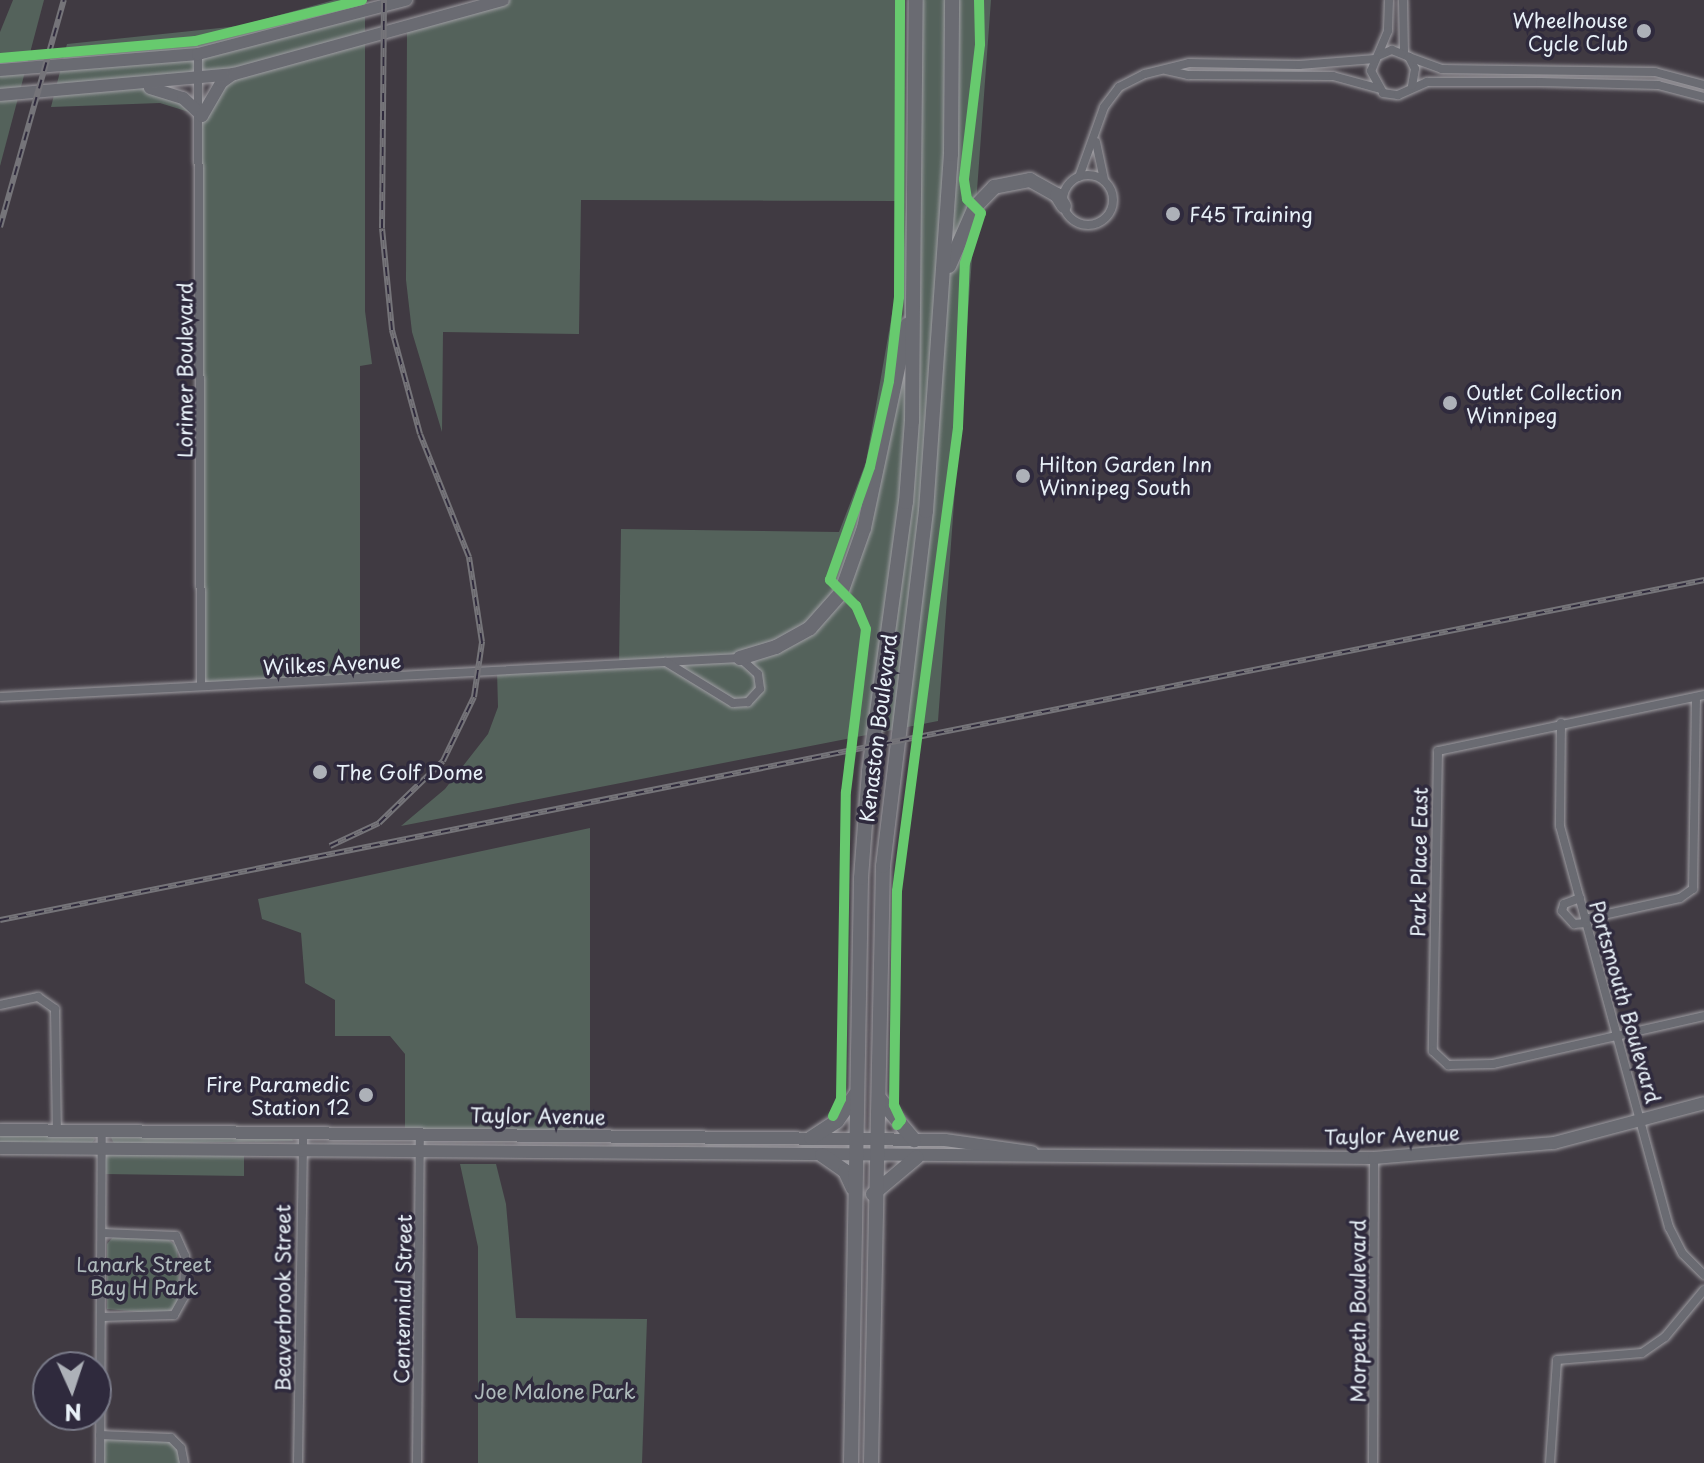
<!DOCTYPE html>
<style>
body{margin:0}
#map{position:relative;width:1704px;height:1463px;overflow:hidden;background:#403a42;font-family:"Playpen Sans",sans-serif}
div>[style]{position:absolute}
.green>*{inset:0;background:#54625b}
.roads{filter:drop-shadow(0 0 2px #9f9ea3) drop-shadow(0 0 2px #9f9ea3)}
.street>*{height:8px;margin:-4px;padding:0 4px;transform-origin:4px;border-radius:4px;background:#6a6b72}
.street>.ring{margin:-4px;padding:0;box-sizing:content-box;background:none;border:8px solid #6a6b72;border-radius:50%}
.secondary>*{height:12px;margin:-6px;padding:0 6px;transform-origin:6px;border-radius:6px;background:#6a6b72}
.primary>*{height:14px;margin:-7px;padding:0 7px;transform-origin:7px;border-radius:7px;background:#6a6b72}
.rail>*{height:6px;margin-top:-3px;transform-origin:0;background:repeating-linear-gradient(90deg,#2f2a3d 0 9px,#757479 0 18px);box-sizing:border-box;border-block:2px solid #757479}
.cycleway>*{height:10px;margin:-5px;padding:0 5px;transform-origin:5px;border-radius:5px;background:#67ca6e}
.dots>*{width:22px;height:22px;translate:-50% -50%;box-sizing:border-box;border:4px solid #2f2a3d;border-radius:50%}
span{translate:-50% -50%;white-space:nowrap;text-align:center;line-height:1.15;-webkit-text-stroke:7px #2f2a3d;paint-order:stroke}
.poi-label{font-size:20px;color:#e8f1f8}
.right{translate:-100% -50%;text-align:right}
.left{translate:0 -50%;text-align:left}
.street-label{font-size:20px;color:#e8f1f8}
.park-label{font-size:20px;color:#aebabb}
.north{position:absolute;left:32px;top:1351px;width:80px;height:80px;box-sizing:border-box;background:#2f2a3d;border:2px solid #797a88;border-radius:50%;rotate:177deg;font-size:22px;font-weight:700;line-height:32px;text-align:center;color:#e8f1f8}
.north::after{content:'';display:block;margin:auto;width:28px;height:36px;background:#adb1b8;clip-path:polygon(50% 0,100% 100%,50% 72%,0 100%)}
</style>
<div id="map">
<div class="green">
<i style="clip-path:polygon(13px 0,44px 0,0 166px,0 32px)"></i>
<i style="clip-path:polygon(evenodd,334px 0,365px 0,365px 311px,372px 364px,360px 366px,360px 678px,201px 686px,202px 116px,160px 103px,51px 107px,67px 44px,239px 26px,334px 0,232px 75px,201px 115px,162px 91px,142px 86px,232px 75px)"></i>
<i style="clip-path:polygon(evenodd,503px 0,904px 0,904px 248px,916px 0,991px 0,938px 721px,401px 826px,445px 789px,488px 734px,498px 707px,497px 671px,619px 665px,621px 529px,839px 532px,866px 462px,895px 297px,895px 201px,581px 200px,579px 334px,443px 332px,442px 432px,412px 332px,406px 280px,407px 27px,503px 0,903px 279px,906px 373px,905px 374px,898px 346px,903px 279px)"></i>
<i style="clip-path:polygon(590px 828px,590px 1136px,405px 1135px,405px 1054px,390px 1036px,335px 1036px,335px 1000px,305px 983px,301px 933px,262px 919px,258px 899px)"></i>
<i style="clip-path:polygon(0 1135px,92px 1136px,95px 1139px,92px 1143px,0 1143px)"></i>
<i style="clip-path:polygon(111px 1137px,292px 1139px,293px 1141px,114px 1144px)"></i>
<i style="clip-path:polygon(103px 1148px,244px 1150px,244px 1176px,103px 1174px)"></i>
<i style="clip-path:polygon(460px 1164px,496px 1164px,506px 1204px,516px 1318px,647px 1319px,642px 1463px,478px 1463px,478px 1247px)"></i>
<i style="clip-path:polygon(113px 1237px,166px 1238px,177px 1246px,180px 1297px,175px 1308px,164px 1314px,107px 1309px,107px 1244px)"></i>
<i style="clip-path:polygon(100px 1435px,161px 1436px,178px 1443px,184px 1463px,100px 1463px)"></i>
</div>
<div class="roads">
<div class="street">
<i style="left:1389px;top:0;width:31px;rotate:92deg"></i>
<i style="left:1388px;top:31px;width:43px;rotate:113deg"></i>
<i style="left:1371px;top:71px;width:25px;rotate:61deg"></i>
<i style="left:1383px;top:93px;width:15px;rotate:8deg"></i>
<i style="left:1398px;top:95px;width:32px;rotate:-24deg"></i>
<i style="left:1427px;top:82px;width:113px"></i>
<i style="left:1540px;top:82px;width:118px;rotate:1.5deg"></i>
<i style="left:1658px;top:85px;width:48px;rotate:14.6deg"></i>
<i style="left:1403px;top:0;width:53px;rotate:88.9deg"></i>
<i style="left:198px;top:54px;width:632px;rotate:89.73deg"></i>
<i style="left:1380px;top:55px;width:13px;rotate:-23deg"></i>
<i style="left:1392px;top:50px;width:18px;rotate:22deg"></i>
<i style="left:1409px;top:57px;width:13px;rotate:63deg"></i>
<i style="left:1415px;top:69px;width:17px;rotate:100deg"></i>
<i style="left:1409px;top:57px;width:35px;rotate:20deg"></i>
<i style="left:1442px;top:69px;width:213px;rotate:0.8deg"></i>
<i style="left:1655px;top:72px;width:51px;rotate:14.9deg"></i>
<i style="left:1166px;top:70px;width:23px;rotate:13deg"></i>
<i style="left:1188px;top:75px;width:145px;rotate:0.4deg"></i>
<i style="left:1333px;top:76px;width:46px;rotate:15.3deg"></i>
<i style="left:1096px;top:142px;width:38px;rotate:78deg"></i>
<i class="ring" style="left:1063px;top:175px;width:42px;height:42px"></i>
<i style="left:1079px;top:177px;width:74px;rotate:-70.3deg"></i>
<i style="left:1104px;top:107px;width:25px;rotate:-53deg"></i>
<i style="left:1119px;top:87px;width:29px;rotate:-27deg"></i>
<i style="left:1145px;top:74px;width:45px;rotate:-14deg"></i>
<i style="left:1189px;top:63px;width:110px;rotate:1deg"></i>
<i style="left:1299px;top:65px;width:76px;rotate:-4.5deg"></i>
<i style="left:1704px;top:695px;width:272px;rotate:168.1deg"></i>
<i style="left:1438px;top:751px;width:300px;rotate:91deg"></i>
<i style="left:1433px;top:1051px;width:21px;rotate:43deg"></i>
<i style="left:1448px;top:1065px;width:45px;rotate:-1.3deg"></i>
<i style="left:1493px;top:1064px;width:216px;rotate:-12.8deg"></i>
<i style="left:0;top:697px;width:741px;rotate:-3.02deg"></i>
<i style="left:740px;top:658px;width:24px;rotate:42deg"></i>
<i style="left:758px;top:674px;width:15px;rotate:82deg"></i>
<i style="left:760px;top:689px;width:18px;rotate:133deg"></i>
<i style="left:748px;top:702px;width:15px;rotate:176deg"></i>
<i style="left:733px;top:703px;width:79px;rotate:-148.5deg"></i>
<i style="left:1561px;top:723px;width:103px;rotate:90.6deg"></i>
<i style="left:1560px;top:826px;width:416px;rotate:74.8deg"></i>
<i style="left:1669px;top:1227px;width:30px;rotate:63deg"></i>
<i style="left:1683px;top:1254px;width:30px;rotate:45deg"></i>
<i style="left:1580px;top:898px;width:17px;rotate:159deg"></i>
<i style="left:1564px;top:904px;width:7px;rotate:106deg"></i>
<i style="left:1562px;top:911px;width:18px;rotate:47deg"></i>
<i style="left:1574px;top:924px;width:12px;rotate:-5deg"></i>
<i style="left:1585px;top:919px;width:97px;rotate:-12.5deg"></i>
<i style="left:1680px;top:898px;width:16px;rotate:-35deg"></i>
<i style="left:1693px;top:889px;width:192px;rotate:-89.1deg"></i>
<i style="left:0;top:1005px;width:39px;rotate:-12deg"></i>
<i style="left:38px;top:997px;width:21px;rotate:35deg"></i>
<i style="left:55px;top:1009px;width:122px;rotate:89.1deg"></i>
<i style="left:102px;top:1317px;width:72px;rotate:-1.6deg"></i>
<i style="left:174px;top:1315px;width:21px;rotate:-61deg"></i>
<i style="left:184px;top:1297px;width:41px;rotate:-88.6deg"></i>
<i style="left:185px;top:1256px;width:22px;rotate:-114deg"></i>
<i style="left:176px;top:1236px;width:74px;rotate:-177.7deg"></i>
<i style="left:100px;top:1435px;width:71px;rotate:2.4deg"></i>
<i style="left:171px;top:1438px;width:14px;rotate:45deg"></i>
<i style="left:181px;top:1448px;width:15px;rotate:79deg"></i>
<i style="left:100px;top:1463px;width:332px;rotate:-89.7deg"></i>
<i style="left:298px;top:1463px;width:330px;rotate:-89.1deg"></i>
<i style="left:417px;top:1463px;width:328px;rotate:-89.5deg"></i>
<i style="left:1373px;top:1463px;width:305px;rotate:-89.8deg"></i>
<i style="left:1550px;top:1463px;width:103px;rotate:-86.1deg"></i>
<i style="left:1557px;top:1360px;width:85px;rotate:-4.7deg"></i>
<i style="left:1642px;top:1353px;width:28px;rotate:-35deg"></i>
<i style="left:1665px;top:1337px;width:61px;rotate:-50.3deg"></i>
</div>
<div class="secondary">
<i style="left:0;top:70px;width:199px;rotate:-4.6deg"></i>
<i style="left:198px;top:54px;width:215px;rotate:-14.6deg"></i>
<i style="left:150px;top:88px;width:34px;rotate:17deg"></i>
<i style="left:183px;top:98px;width:26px;rotate:43deg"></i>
<i style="left:202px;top:116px;width:39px;rotate:-60deg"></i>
<i style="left:222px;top:82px;width:14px;rotate:-36deg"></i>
<i style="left:0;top:95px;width:235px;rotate:-5.1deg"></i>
<i style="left:234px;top:74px;width:279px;rotate:-15.4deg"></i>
<i style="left:0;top:1130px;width:945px;rotate:0.61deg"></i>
<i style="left:945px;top:1140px;width:88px;rotate:7.9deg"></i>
<i style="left:0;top:1148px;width:1374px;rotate:0.42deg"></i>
<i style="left:1374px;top:1158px;width:181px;rotate:-4.8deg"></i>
<i style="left:1554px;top:1143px;width:155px;rotate:-14.9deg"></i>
</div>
<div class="primary">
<i style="left:949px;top:266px;width:64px;rotate:-66.2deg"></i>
<i style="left:975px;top:207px;width:28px;rotate:-46deg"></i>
<i style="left:994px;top:187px;width:37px;rotate:-11deg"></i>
<i style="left:1030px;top:180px;width:31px;rotate:29deg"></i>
<i style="left:1057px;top:195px;width:13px;rotate:58deg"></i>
<i style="left:740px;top:658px;width:38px;rotate:-17deg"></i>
<i style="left:776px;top:647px;width:39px;rotate:-29deg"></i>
<i style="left:810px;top:628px;width:47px;rotate:-48.5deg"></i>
<i style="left:841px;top:593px;width:69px;rotate:-70.5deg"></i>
<i style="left:864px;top:528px;width:208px;rotate:-78deg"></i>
<i style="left:879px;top:1098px;width:55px;rotate:50.2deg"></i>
<i style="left:811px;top:1138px;width:31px;rotate:-33deg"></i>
<i style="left:837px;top:1121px;width:33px;rotate:-55deg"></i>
<i style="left:822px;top:1155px;width:28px;rotate:35deg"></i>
<i style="left:845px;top:1171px;width:19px;rotate:65deg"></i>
<i style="left:873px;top:1194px;width:57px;rotate:-40.1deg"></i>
<i style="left:851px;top:1463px;width:585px;rotate:-89.02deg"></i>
<i style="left:861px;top:878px;width:107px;rotate:-85.7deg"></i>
<i style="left:869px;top:771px;width:272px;rotate:-82.2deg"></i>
<i style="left:906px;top:502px;width:81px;rotate:-85.8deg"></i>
<i style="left:912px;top:421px;width:421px;rotate:-89.5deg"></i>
<i style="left:871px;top:1463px;width:597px;rotate:-88.85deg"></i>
<i style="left:883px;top:866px;width:358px;rotate:-83.1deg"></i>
<i style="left:926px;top:511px;width:358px;rotate:-86deg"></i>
<i style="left:951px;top:154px;width:154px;rotate:-89.6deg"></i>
</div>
</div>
<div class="rail">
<i style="left:0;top:227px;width:236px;rotate:-74.3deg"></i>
<i style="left:330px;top:846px;width:54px;rotate:-25.1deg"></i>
<i style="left:379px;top:823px;width:89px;rotate:-44.1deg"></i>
<i style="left:443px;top:761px;width:71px;rotate:-64.2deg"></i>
<i style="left:474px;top:697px;width:56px;rotate:-81.7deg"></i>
<i style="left:482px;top:642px;width:86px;rotate:-98.7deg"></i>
<i style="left:469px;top:557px;width:132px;rotate:-111.7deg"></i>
<i style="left:420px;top:434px;width:108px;rotate:-105.1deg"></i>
<i style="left:392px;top:330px;width:102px;rotate:-95.6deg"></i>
<i style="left:382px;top:228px;width:228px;rotate:-89.5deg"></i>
<i style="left:0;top:920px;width:1738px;rotate:-11.28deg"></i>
</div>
<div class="cycleway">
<i style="left:0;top:58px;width:196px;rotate:-5deg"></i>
<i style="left:195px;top:41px;width:172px;rotate:-13.8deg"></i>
<i style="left:833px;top:1116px;width:19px;rotate:-65deg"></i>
<i style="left:841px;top:1099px;width:307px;rotate:-89.1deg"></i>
<i style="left:846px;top:792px;width:164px;rotate:-83deg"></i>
<i style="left:866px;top:629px;width:25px;rotate:-113deg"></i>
<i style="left:856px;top:606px;width:37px;rotate:-135deg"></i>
<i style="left:830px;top:580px;width:120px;rotate:-70.5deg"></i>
<i style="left:870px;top:467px;width:88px;rotate:-77.5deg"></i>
<i style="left:889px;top:381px;width:85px;rotate:-83.2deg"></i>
<i style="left:899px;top:297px;width:297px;rotate:-89.8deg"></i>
<i style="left:897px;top:1125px;width:6px;rotate:-51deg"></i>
<i style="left:901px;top:1120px;width:17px;rotate:-115deg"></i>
<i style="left:894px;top:1105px;width:214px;rotate:-89.2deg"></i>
<i style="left:897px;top:891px;width:468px;rotate:-82.5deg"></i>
<i style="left:958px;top:427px;width:164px;rotate:-87.6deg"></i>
<i style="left:965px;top:263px;width:52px;rotate:-72.3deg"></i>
<i style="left:981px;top:213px;width:20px;rotate:-135deg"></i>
<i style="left:967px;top:199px;width:20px;rotate:-99deg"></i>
<i style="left:964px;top:179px;width:136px;rotate:-83.2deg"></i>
<i style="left:980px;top:44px;width:44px;rotate:-91.3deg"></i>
</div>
<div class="dots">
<i style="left:1644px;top:31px;background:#adb1b8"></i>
<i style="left:1173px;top:214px;background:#adb1b8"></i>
<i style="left:1450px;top:403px;background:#adb1b8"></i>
<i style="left:1023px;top:476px;background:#adb1b8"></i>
<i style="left:320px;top:772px;background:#adb1b8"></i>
<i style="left:366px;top:1095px;background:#adb1b8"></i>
</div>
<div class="poi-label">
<span class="right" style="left:1628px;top:32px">Wheelhouse<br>Cycle Club</span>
<span class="left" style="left:1189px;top:214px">F45 Training</span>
<span class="left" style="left:1466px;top:404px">Outlet Collection<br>Winnipeg</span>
<span class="left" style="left:1039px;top:476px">Hilton Garden Inn<br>Winnipeg South</span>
<span class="left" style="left:336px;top:772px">The Golf Dome</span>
<span class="right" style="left:350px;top:1096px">Fire Paramedic<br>Station 12</span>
</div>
<div class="street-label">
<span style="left:185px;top:370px;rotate:-90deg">Lorimer Boulevard</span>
<span style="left:332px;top:664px;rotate:-3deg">Wilkes Avenue</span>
<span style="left:878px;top:728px;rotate:-83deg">Kenaston Boulevard</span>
<span style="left:1419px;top:862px;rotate:-89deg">Park Place East</span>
<span style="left:1625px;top:1002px;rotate:74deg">Portsmouth Boulevard</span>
<span style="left:538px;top:1116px;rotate:1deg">Taylor Avenue</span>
<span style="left:1392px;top:1135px;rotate:-2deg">Taylor Avenue</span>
<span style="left:283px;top:1298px;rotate:-90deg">Beaverbrook Street</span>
<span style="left:403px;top:1299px;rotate:-89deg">Centennial Street</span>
<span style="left:1358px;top:1311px;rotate:-90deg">Morpeth Boulevard</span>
</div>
<div class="park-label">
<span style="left:144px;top:1276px">Lanark Street<br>Bay H Park</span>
<span style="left:555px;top:1391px">Joe Malone Park</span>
</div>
<div class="north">N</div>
</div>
